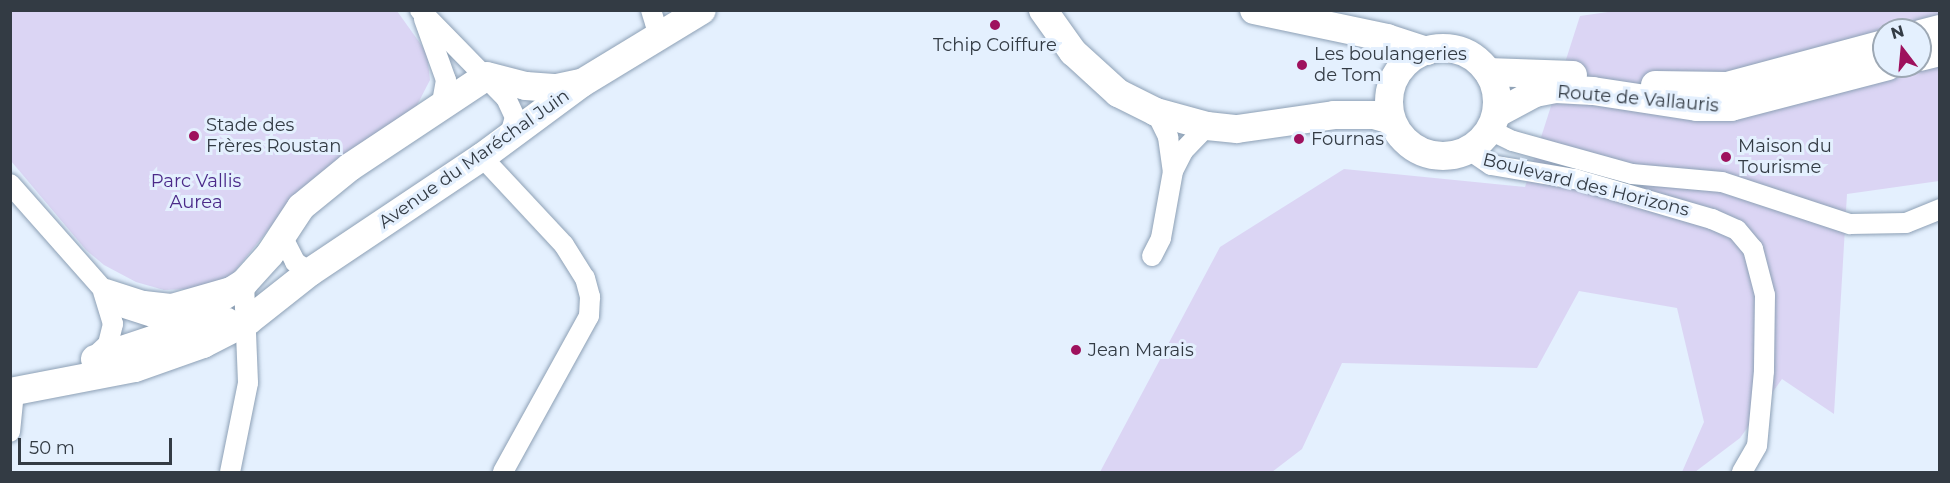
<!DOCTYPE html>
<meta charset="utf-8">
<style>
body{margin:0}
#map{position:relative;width:1950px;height:483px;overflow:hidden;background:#e4f0fe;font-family:Montserrat,sans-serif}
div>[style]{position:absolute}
.green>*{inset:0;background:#dbd5f4}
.roads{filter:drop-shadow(0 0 2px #8da0b5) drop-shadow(0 0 2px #8da0b5)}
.minor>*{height:20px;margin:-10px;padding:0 10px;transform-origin:10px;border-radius:10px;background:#fff}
.secondary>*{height:28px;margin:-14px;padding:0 14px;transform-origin:14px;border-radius:14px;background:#fff}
.secondary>.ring{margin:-14px;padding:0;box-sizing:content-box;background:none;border:28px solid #fff;border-radius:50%}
.dots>*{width:16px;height:16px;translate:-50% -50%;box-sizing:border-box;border:3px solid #e4f0fe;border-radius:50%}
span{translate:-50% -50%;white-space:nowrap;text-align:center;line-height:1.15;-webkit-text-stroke:6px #e4f0fe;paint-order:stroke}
.poi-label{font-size:18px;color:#333b44}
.left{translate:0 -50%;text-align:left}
.street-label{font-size:18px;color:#333b44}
.park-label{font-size:18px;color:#4b2a89}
.frame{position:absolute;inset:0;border:12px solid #333b44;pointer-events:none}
.north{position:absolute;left:1872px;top:18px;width:60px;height:60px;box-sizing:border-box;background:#e4f0fe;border:2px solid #9da8b4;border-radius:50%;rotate:344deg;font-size:16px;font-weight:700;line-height:24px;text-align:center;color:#333b44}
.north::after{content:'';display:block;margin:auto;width:21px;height:27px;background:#9e115d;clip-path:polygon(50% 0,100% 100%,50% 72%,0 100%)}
.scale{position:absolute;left:18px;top:438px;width:154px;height:27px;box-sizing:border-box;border:3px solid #333b44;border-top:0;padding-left:8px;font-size:18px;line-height:21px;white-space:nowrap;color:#333b44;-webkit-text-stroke:4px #e4f0fe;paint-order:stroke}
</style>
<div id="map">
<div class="green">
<i style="clip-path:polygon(evenodd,1622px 10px,1939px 11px,1939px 181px,1847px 194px,1834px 414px,1782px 379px,1740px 438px,1695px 472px,1682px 472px,1704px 422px,1677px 308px,1579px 291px,1537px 368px,1342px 363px,1302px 449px,1272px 472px,1100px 472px,1220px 247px,1344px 169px,1525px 187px,1580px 16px,1622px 10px,1884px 30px,1920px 30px,1920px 66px,1884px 66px,1884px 30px)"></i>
<i style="clip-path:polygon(10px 11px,397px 11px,427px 53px,430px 80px,414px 111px,281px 214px,231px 276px,209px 288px,164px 290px,136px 282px,104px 265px,86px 250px,11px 161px)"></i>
</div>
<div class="roads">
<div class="minor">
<i style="left:420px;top:10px;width:123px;rotate:45.7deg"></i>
<i style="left:506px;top:98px;width:21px;rotate:65deg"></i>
<i style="left:515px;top:117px;width:22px;rotate:106deg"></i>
<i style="left:651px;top:10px;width:27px;rotate:73deg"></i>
<i style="left:424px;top:19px;width:65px;rotate:70.2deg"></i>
<i style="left:446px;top:80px;width:27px;rotate:100deg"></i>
<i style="left:1156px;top:112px;width:28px;rotate:64deg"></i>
<i style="left:1168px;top:137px;width:34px;rotate:82deg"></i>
<i style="left:1490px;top:130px;width:25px;rotate:26deg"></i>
<i style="left:1513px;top:141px;width:123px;rotate:15.5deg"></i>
<i style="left:1632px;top:174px;width:90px;rotate:5.1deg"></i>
<i style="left:1722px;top:182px;width:135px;rotate:18.2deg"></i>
<i style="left:1850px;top:224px;width:56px;rotate:-1deg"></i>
<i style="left:1906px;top:223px;width:37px;rotate:-22deg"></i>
<i style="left:1469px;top:150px;width:27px;rotate:34deg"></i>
<i style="left:1491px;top:165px;width:85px;rotate:9.5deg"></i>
<i style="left:1575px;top:179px;width:143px;rotate:16.3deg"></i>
<i style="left:1712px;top:219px;width:27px;rotate:24deg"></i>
<i style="left:1737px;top:230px;width:25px;rotate:50deg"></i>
<i style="left:1753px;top:249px;width:48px;rotate:75.4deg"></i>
<i style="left:1765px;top:295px;width:76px;rotate:90.8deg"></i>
<i style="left:1764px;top:371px;width:75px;rotate:95.3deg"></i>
<i style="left:1757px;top:446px;width:30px;rotate:120deg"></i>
<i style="left:482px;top:157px;width:120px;rotate:47deg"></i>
<i style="left:564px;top:245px;width:39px;rotate:58deg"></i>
<i style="left:585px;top:278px;width:20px;rotate:75deg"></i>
<i style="left:590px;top:297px;width:19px;rotate:93deg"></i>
<i style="left:589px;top:316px;width:178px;rotate:118.9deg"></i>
<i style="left:10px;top:184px;width:163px;rotate:48.5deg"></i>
<i style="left:118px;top:306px;width:65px;rotate:17.9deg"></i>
<i style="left:180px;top:326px;width:29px;rotate:4deg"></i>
<i style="left:209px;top:328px;width:22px;rotate:-27deg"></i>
<i style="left:282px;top:236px;width:29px;rotate:63deg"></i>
<i style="left:295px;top:262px;width:18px;rotate:34deg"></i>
<i style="left:310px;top:272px;width:10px;rotate:151deg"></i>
<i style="left:1152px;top:256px;width:20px;rotate:-63deg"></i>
<i style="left:1161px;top:238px;width:68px;rotate:-79.8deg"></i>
<i style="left:1173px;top:171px;width:22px;rotate:-63deg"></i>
<i style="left:1183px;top:151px;width:35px;rotate:-46deg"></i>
<i style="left:106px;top:289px;width:40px;rotate:18deg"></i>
<i style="left:144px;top:301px;width:27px;rotate:6deg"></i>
<i style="left:171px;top:304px;width:76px;rotate:-16deg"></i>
<i style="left:244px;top:283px;width:100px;rotate:87.7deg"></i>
<i style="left:248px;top:383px;width:91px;rotate:101.4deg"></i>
<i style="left:92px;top:359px;width:22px;rotate:-43deg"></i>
<i style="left:108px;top:344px;width:21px;rotate:-76deg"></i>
<i style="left:113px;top:324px;width:34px;rotate:-107deg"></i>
<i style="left:10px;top:390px;width:4px;rotate:27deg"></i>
<i style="left:14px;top:392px;width:40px;rotate:95.7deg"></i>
</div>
<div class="secondary">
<i style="left:1043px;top:10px;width:52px;rotate:54.5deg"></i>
<i style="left:1073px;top:52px;width:61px;rotate:42.3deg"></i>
<i style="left:1118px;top:93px;width:42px;rotate:26.6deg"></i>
<i style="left:1156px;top:112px;width:53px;rotate:15.4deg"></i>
<i style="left:1207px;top:126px;width:30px;rotate:6deg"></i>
<i style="left:1237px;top:129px;width:98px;rotate:-8.2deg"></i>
<i style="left:1334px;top:115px;width:40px"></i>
<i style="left:1374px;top:115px;width:18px;rotate:16deg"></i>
<i style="left:1254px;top:10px;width:136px;rotate:11.9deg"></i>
<i style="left:1387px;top:38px;width:42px;rotate:18deg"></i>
<i style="left:1920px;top:34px;width:21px;rotate:-14deg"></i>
<i class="ring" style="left:1389px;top:48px;width:80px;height:80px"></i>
<i style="left:1920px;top:57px;width:21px;rotate:-14deg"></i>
<i style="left:1488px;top:72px;width:85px;rotate:2deg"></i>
<i style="left:1655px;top:85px;width:72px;rotate:0.8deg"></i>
<i style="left:1727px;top:86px;width:163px;rotate:-15deg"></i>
<i style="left:1496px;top:114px;width:44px;rotate:-28.3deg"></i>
<i style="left:1535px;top:93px;width:21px;rotate:-11deg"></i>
<i style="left:1556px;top:89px;width:37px;rotate:3deg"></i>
<i style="left:1593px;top:91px;width:105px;rotate:8.7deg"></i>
<i style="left:1697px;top:107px;width:34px"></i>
<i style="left:1731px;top:107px;width:162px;rotate:-14.6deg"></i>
<i style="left:95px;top:359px;width:63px;rotate:-18.4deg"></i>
<i style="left:155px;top:339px;width:105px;rotate:-32.2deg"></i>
<i style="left:244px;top:283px;width:39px;rotate:-48deg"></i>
<i style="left:270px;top:254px;width:56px;rotate:-56.6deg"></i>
<i style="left:301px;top:207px;width:63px;rotate:-39.2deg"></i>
<i style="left:350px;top:167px;width:164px;rotate:-33.6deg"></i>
<i style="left:487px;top:76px;width:40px;rotate:14.4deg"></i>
<i style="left:526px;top:86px;width:31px;rotate:4deg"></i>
<i style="left:557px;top:88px;width:24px;rotate:-12deg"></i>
<i style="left:10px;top:392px;width:127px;rotate:-10.9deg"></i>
<i style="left:135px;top:368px;width:72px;rotate:-19.4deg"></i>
<i style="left:203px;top:344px;width:51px;rotate:-27.1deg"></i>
<i style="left:248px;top:321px;width:79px;rotate:-38.3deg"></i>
<i style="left:310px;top:272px;width:207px;rotate:-33.8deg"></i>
<i style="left:482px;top:157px;width:124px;rotate:-36.5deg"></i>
<i style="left:582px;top:83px;width:140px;rotate:-31.3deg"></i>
</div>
</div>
<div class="dots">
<i style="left:995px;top:25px;background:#9e115d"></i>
<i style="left:1302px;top:65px;background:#9e115d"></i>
<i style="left:194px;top:136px;background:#9e115d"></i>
<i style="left:1299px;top:139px;background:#9e115d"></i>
<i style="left:1726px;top:157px;background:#9e115d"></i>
<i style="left:1076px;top:350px;background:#9e115d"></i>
</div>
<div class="poi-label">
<span style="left:995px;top:45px">Tchip Coiffure</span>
<span class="left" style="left:1314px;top:65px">Les boulangeries<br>de Tom</span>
<span class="left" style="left:206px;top:136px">Stade des<br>Frères Roustan</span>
<span class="left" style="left:1311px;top:139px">Fournas</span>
<span class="left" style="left:1738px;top:157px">Maison du<br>Tourisme</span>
<span class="left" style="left:1088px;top:350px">Jean Marais</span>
</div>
<div class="street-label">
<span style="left:1638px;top:99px;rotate:5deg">Route de Vallauris</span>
<span style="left:474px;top:159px;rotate:-35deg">Avenue du Maréchal Juin</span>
<span style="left:1586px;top:185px;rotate:14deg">Boulevard des Horizons</span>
</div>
<div class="park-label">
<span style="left:196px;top:192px">Parc Vallis<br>Aurea</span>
</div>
<div class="frame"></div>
<div class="north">N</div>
<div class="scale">50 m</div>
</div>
